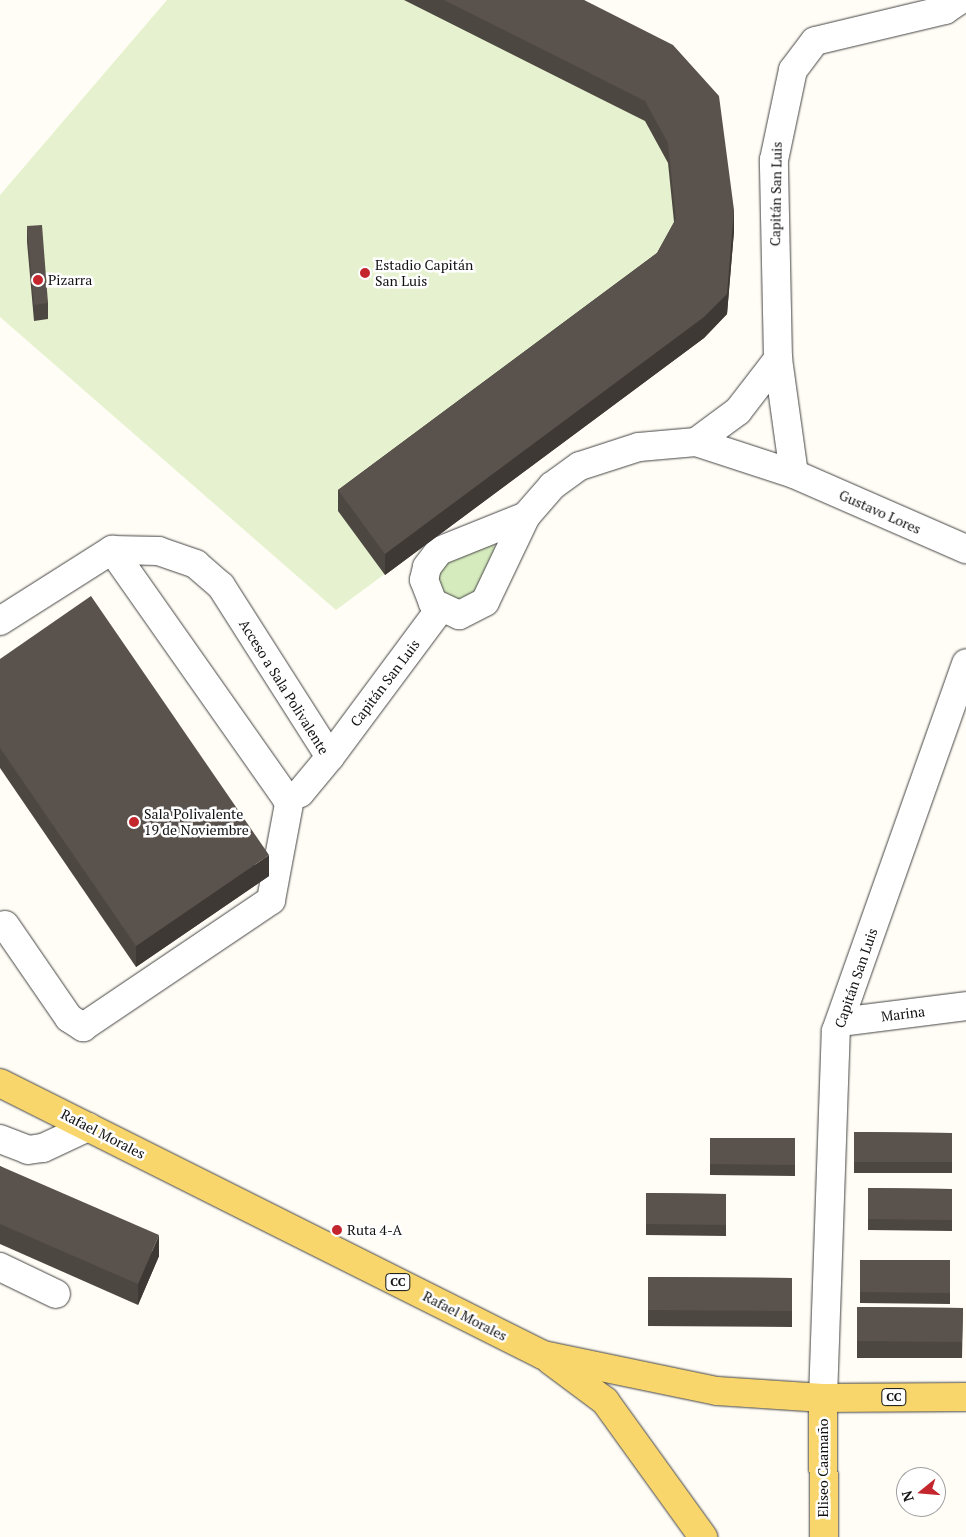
<!DOCTYPE html>
<meta charset="utf-8">
<style>
body{margin:0}
#map{position:relative;width:966px;height:1537px;overflow:hidden;background:#fffdf5;font-family:"PT Serif",serif}
div>[style]{position:absolute}
.green>*{inset:0;background:#d5ebbd}
.pitch>*{inset:0;background:#e6f2cf}
.roads{filter:drop-shadow(0 0 1px #444) drop-shadow(0 0 1px #444)}
.minor>*{height:28px;margin:-14px;padding:0 14px;transform-origin:14px;border-radius:14px;background:#fff}
.major>*{height:28px;margin:-14px;padding:0 14px;transform-origin:14px;border-radius:14px;background:#f9d66b}
.wall>*{inset:0;background:#4d4742}
.shaded-wall>*{inset:0;background:#3f3936}
.building>*{inset:0;background:#5a524d}
.dots>*{width:14px;height:14px;translate:-50% -50%;box-sizing:border-box;border:2px solid #fff;border-radius:50%}
span{translate:-50% -50%;white-space:nowrap;text-align:center;line-height:1.15;-webkit-text-stroke:5px #fff;paint-order:stroke}
.shield-label span{padding:1px 4px;background:#fff;border:1px solid;border-radius:4px;-webkit-text-stroke-width:0}
.shield-label{font-size:12px;color:#111;font-weight:700}
.street-label{font-size:14px;color:#111}
.poi-label{font-size:14px;color:#111}
.left{translate:0 -50%;text-align:left}
.north{position:absolute;left:896px;top:1467px;width:50px;height:50px;box-sizing:border-box;background:#fff;border:1px solid #a0a0a0;border-radius:50%;rotate:253deg;font-size:14px;font-weight:700;line-height:20px;text-align:center;color:#111}
.north::after{content:'';display:block;margin:auto;width:18px;height:22px;background:#c4262e;clip-path:polygon(50% 0,100% 100%,50% 72%,0 100%)}
</style>
<div id="map">
<div class="green">
<i style="clip-path:polygon(489px 540px,495px 547px,480px 589px,457px 605px,437px 587px,438px 573px,448px 562px)"></i>
</div>
<div class="pitch">
<i style="clip-path:polygon(167px 0,543px 0,719px 117px,734px 231px,727px 314px,704px 338px,336px 610px,0 317px,0 195px)"></i>
</div>
<div class="roads">
<div class="minor">
<i style="left:778px;top:359px;width:199px;rotate:-91.2deg"></i>
<i style="left:774px;top:160px;width:92px;rotate:-78.1deg"></i>
<i style="left:793px;top:70px;width:36px;rotate:-53deg"></i>
<i style="left:815px;top:41px;width:134px;rotate:-13.4deg"></i>
<i style="left:945px;top:10px;width:18px;rotate:-34deg"></i>
<i style="left:696px;top:442px;width:52px;rotate:-36.4deg"></i>
<i style="left:738px;top:411px;width:66px;rotate:-52.4deg"></i>
<i style="left:778px;top:359px;width:116px;rotate:82.1deg"></i>
<i style="left:526px;top:516px;width:40px;rotate:-49deg"></i>
<i style="left:552px;top:486px;width:34px;rotate:-36deg"></i>
<i style="left:580px;top:466px;width:62px;rotate:-17.9deg"></i>
<i style="left:639px;top:447px;width:57px;rotate:-5deg"></i>
<i style="left:696px;top:442px;width:103px;rotate:18.1deg"></i>
<i style="left:794px;top:474px;width:188px;rotate:23.6deg"></i>
<i style="left:526px;top:516px;width:95px;rotate:115.5deg"></i>
<i style="left:485px;top:602px;width:29px;rotate:153deg"></i>
<i style="left:459px;top:615px;width:29px;rotate:-155deg"></i>
<i style="left:433px;top:603px;width:25px;rotate:-111deg"></i>
<i style="left:424px;top:580px;width:13px;rotate:-77deg"></i>
<i style="left:427px;top:567px;width:20px;rotate:-53deg"></i>
<i style="left:439px;top:551px;width:94px;rotate:-21.9deg"></i>
<i style="left:0;top:621px;width:133px;rotate:-32.4deg"></i>
<i style="left:330px;top:757px;width:203px;rotate:-122.5deg"></i>
<i style="left:221px;top:586px;width:33px;rotate:-139deg"></i>
<i style="left:196px;top:564px;width:39px;rotate:-161deg"></i>
<i style="left:159px;top:551px;width:47px;rotate:-178.8deg"></i>
<i style="left:112px;top:550px;width:303px;rotate:54.9deg"></i>
<i style="left:286px;top:798px;width:15px;rotate:-20deg"></i>
<i style="left:300px;top:793px;width:47px;rotate:-50.2deg"></i>
<i style="left:330px;top:757px;width:184px;rotate:-53.4deg"></i>
<i style="left:5px;top:925px;width:113px;rotate:55.5deg"></i>
<i style="left:69px;top:1018px;width:17px;rotate:33deg"></i>
<i style="left:83px;top:1027px;width:227px;rotate:-34deg"></i>
<i style="left:271px;top:900px;width:104px;rotate:-79.4deg"></i>
<i style="left:840px;top:1022px;width:127px;rotate:-7.2deg"></i>
<i style="left:0;top:1139px;width:30px;rotate:21deg"></i>
<i style="left:28px;top:1150px;width:15px;rotate:-8deg"></i>
<i style="left:43px;top:1148px;width:50px;rotate:-25deg"></i>
<i style="left:0;top:1267px;width:62px;rotate:25.7deg"></i>
<i style="left:823px;top:1398px;width:367px;rotate:-88deg"></i>
<i style="left:836px;top:1031px;width:390px;rotate:-70.5deg"></i>
</div>
<div class="major">
<i style="left:0;top:1083px;width:607px;rotate:26.61deg"></i>
<i style="left:543px;top:1355px;width:178px;rotate:11.7deg"></i>
<i style="left:717px;top:1391px;width:106px;rotate:3.8deg"></i>
<i style="left:823px;top:1398px;width:143px;rotate:-0.4deg"></i>
<i style="left:550px;top:1360px;width:69px;rotate:36.7deg"></i>
<i style="left:605px;top:1401px;width:168px;rotate:54.2deg"></i>
<i style="left:823px;top:1398px;width:139px;rotate:89.6deg"></i>
</div>
</div>
<div class="wall">
<i style="clip-path:polygon(404px 0,584px 0,734px 231px,727px 314px,704px 338px,385px 575px,338px 511px,338px 490px,657px 253px,674px 222px,668px 163px,645px 121px)"></i>
<i style="clip-path:polygon(27px 226px,48px 303px,48px 319px,34px 321px,27px 242px)"></i>
<i style="clip-path:polygon(0 659px,269px 876px,136px 967px,0 768px)"></i>
<i style="clip-path:polygon(854px 1132px,952px 1133px,952px 1173px,854px 1173px)"></i>
<i style="clip-path:polygon(710px 1138px,795px 1138px,795px 1176px,710px 1175px)"></i>
<i style="clip-path:polygon(0 1166px,159px 1256px,138px 1305px,0 1244px)"></i>
<i style="clip-path:polygon(868px 1188px,952px 1189px,952px 1231px,868px 1230px)"></i>
<i style="clip-path:polygon(646px 1193px,726px 1194px,726px 1236px,646px 1235px)"></i>
<i style="clip-path:polygon(860px 1260px,950px 1260px,950px 1304px,860px 1303px)"></i>
<i style="clip-path:polygon(648px 1277px,792px 1278px,792px 1327px,648px 1326px)"></i>
<i style="clip-path:polygon(857px 1307px,963px 1308px,962px 1358px,857px 1358px)"></i>
</div>
<div class="shaded-wall">
<i style="clip-path:polygon(734px 210px,734px 231px,727px 314px,704px 338px,385px 575px,385px 554px)"></i>
<i style="clip-path:polygon(269px 855px,269px 876px,136px 967px,136px 946px)"></i>
<i style="clip-path:polygon(159px 1235px,159px 1256px,138px 1305px,138px 1284px)"></i>
</div>
<div class="building">
<i style="clip-path:polygon(444px 0,584px 0,673px 45px,719px 96px,734px 210px,727px 294px,704px 317px,385px 554px,338px 490px,657px 253px,676px 219px,668px 143px,645px 101px)"></i>
<i style="clip-path:polygon(42px 225px,48px 303px,34px 305px,27px 226px)"></i>
<i style="clip-path:polygon(91px 596px,269px 855px,136px 946px,0 748px,0 659px)"></i>
<i style="clip-path:polygon(854px 1132px,952px 1133px,952px 1162px,854px 1162px)"></i>
<i style="clip-path:polygon(710px 1138px,795px 1138px,795px 1165px,710px 1164px)"></i>
<i style="clip-path:polygon(0 1166px,159px 1235px,138px 1284px,0 1224px)"></i>
<i style="clip-path:polygon(868px 1188px,952px 1189px,952px 1220px,868px 1219px)"></i>
<i style="clip-path:polygon(646px 1193px,726px 1194px,726px 1225px,646px 1224px)"></i>
<i style="clip-path:polygon(860px 1260px,950px 1260px,950px 1293px,860px 1292px)"></i>
<i style="clip-path:polygon(648px 1277px,792px 1278px,792px 1311px,648px 1310px)"></i>
<i style="clip-path:polygon(857px 1307px,963px 1308px,962px 1342px,857px 1341px)"></i>
</div>
<div class="dots">
<i style="left:365px;top:273px;background:#c4262e"></i>
<i style="left:38px;top:280px;background:#c4262e"></i>
<i style="left:134px;top:822px;background:#c4262e"></i>
<i style="left:337px;top:1230px;background:#c4262e"></i>
</div>
<div class="shield-label">
<span style="left:398px;top:1282px">CC</span>
<span style="left:894px;top:1397px">CC</span>
</div>
<div class="street-label">
<span style="left:776px;top:194px;rotate:-89deg">Capitán San Luis</span>
<span style="left:880px;top:512px;rotate:24deg">Gustavo Lores</span>
<span style="left:385px;top:683px;rotate:-53deg">Capitán San Luis</span>
<span style="left:284px;top:687px;rotate:58deg">Acceso a Sala Polivalente</span>
<span style="left:856px;top:978px;rotate:-71deg">Capitán San Luis</span>
<span style="left:903px;top:1014px;rotate:-7deg">Marina</span>
<span style="left:103px;top:1134px;rotate:27deg">Rafael Morales</span>
<span style="left:465px;top:1316px;rotate:27deg">Rafael Morales</span>
<span style="left:823px;top:1468px;rotate:-90deg">Eliseo Caamaño</span>
</div>
<div class="poi-label">
<span class="left" style="left:375px;top:273px">Estadio Capitán<br>San Luis</span>
<span class="left" style="left:48px;top:280px">Pizarra</span>
<span class="left" style="left:144px;top:822px">Sala Polivalente<br>19 de Noviembre</span>
<span class="left" style="left:347px;top:1230px">Ruta 4-A</span>
</div>
<div class="north">N</div>
</div>
